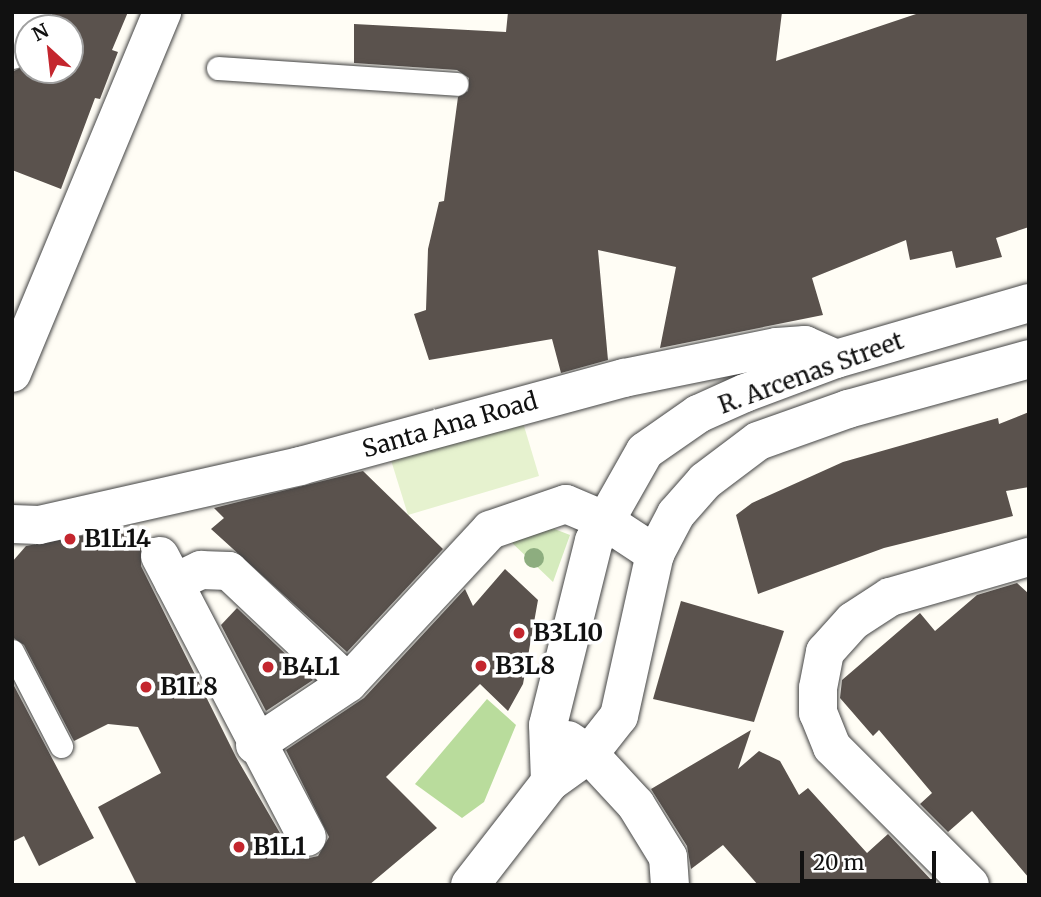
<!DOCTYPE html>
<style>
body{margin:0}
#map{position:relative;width:1041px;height:897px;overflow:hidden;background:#fffdf5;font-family:Merriweather,serif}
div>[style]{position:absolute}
.green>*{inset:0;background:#d5ebbd}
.forest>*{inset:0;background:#b9dc9c}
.pitch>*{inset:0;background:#e6f2cf}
.building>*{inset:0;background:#5a524d}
.roads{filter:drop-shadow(0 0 2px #444) drop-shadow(0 0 2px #444)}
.lane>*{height:23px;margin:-11.5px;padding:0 11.5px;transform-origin:11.5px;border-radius:11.5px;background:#fff}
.street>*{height:38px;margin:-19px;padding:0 19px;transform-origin:19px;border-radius:19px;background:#fff}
.trees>*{width:20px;height:20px;margin:-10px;border-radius:50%;background:#8dad7f}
.dots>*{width:19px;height:19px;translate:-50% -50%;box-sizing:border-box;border:4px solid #fff;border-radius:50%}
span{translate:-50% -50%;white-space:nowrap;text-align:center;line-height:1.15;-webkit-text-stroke:7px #fff;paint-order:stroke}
.street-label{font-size:24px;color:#111}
.poi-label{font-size:24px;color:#111;font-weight:700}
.left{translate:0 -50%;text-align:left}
.frame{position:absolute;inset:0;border:14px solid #111;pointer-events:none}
.north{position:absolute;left:14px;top:14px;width:70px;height:70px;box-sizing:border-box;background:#fff;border:2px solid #a0a0a0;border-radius:50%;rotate:333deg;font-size:19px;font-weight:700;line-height:28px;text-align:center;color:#111}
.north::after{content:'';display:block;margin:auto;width:24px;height:32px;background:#c4262e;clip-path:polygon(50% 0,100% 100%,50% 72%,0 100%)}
.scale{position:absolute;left:800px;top:851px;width:136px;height:32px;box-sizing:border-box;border:4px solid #111;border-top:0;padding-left:9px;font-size:21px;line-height:24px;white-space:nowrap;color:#111;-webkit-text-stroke:5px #fff;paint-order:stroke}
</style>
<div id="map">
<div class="green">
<i style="clip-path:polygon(552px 528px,570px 535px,553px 582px,509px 540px)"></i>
</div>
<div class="forest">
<i style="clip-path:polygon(487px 699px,516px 725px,484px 802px,462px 818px,415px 784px)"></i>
</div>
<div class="pitch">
<i style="clip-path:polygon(518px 406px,539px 476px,408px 515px,386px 444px)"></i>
</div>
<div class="building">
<i style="clip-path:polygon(53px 12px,128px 12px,112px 50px,118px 52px,100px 99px,95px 98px,61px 189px,12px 170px,12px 72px,28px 64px,28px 70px,70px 70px,70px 28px,47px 28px)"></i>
<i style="clip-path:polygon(508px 12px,782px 12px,776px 61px,922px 12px,1029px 12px,1029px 227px,996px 238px,1002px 257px,956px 268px,952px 251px,910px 260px,906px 240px,812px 278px,823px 315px,660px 348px,676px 267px,598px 250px,608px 360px,561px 373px,552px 339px,429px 360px,414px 314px,426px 310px,428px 249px,439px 202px,444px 201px,458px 97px,468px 91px,469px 78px,457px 70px,354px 63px,354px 24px,506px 32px)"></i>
<i style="clip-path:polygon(1029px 412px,1029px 487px,1006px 491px,1013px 516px,884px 548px,758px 594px,736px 515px,752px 503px,843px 462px,998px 418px,999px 424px)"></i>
<i style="clip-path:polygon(363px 471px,443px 549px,347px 652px,211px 529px,224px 518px,214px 508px)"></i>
<i style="clip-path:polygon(131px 527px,141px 546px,141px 566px,236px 757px,288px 847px,305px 859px,318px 856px,329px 837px,286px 750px,364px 698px,465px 589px,473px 606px,505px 569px,538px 600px,523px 684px,508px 711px,480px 684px,386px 777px,437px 828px,369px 885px,137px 885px,98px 807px,161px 773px,138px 727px,108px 724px,74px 741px,24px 645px,12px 637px,12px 562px,26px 546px)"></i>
<i style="clip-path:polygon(1017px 583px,1029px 594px,1029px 878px,972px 811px,948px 832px,920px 804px,932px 793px,879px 730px,873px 736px,840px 698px,842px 680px,920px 613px,935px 631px,977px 595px)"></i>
<i style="clip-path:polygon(681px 601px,784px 631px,754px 722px,653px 699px)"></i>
<i style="clip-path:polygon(237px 608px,313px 680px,266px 711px,221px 625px)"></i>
<i style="clip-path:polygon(12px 682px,94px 838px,39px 866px,24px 836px,12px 842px)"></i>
<i style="clip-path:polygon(751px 730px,738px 769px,759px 751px,780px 761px,799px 795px,808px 788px,867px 853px,888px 834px,936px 885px,758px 885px,723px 845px,691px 869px,687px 846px,651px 789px)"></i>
</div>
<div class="roads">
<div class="lane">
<i style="left:218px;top:68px;width:239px;rotate:3.8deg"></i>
<i style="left:12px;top:651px;width:107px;rotate:62.7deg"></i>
</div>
<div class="street">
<i style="left:12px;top:50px;width:42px;rotate:-63.4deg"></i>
<i style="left:12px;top:373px;width:391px;rotate:-67.4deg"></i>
<i style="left:12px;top:524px;width:27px;rotate:2deg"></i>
<i style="left:39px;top:525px;width:268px;rotate:-12.7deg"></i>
<i style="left:300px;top:466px;width:336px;rotate:-15.2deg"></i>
<i style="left:624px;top:378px;width:156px;rotate:-11.5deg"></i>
<i style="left:777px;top:347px;width:28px;rotate:-4deg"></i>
<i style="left:805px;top:345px;width:34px;rotate:24deg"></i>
<i style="left:160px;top:556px;width:317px;rotate:62.4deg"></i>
<i style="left:174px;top:583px;width:30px;rotate:-26deg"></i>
<i style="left:201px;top:570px;width:28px;rotate:2deg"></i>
<i style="left:229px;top:571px;width:163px;rotate:43.3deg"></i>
<i style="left:568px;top:740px;width:25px;rotate:34deg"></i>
<i style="left:589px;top:754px;width:69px;rotate:47.3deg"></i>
<i style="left:636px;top:805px;width:61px;rotate:58.4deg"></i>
<i style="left:668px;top:857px;width:28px;rotate:86deg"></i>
<i style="left:255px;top:745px;width:112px;rotate:-33.7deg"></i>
<i style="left:348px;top:683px;width:209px;rotate:-47.1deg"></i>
<i style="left:490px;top:530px;width:80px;rotate:-18.9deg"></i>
<i style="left:566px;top:504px;width:39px;rotate:23deg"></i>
<i style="left:602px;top:519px;width:64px;rotate:33.4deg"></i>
<i style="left:550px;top:782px;width:48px;rotate:-35.7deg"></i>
<i style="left:589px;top:754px;width:48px;rotate:-51.7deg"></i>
<i style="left:619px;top:716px;width:166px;rotate:-77.5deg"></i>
<i style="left:655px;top:554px;width:45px;rotate:-62.3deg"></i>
<i style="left:676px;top:514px;width:44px;rotate:-48.7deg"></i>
<i style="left:705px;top:481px;width:66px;rotate:-37deg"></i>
<i style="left:758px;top:441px;width:96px;rotate:-19.6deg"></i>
<i style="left:848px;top:409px;width:188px;rotate:-15.4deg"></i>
<i style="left:470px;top:885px;width:130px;rotate:-52.2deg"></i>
<i style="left:550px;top:782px;width:57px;rotate:-92deg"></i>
<i style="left:548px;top:725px;width:190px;rotate:-76deg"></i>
<i style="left:594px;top:541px;width:103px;rotate:-60.5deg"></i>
<i style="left:645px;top:451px;width:65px;rotate:-34.9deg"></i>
<i style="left:698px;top:414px;width:51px;rotate:-24.1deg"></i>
<i style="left:745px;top:393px;width:97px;rotate:-20.5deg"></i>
<i style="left:836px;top:359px;width:201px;rotate:-16.2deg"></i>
<i style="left:970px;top:885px;width:195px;rotate:-135deg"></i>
<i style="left:832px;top:747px;width:37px;rotate:-112deg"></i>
<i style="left:818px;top:713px;width:25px;rotate:-90deg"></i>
<i style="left:818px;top:688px;width:37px;rotate:-79deg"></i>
<i style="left:825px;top:652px;width:42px;rotate:-47.9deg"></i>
<i style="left:853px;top:621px;width:44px;rotate:-33deg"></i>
<i style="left:890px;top:597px;width:145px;rotate:-16.1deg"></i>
</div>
</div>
<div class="trees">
<i style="left:534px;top:558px"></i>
</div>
<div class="dots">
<i style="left:70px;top:539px;background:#c4262e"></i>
<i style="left:519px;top:633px;background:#c4262e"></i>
<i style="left:481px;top:666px;background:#c4262e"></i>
<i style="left:268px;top:667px;background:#c4262e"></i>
<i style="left:146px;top:687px;background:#c4262e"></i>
<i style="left:239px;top:847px;background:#c4262e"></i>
</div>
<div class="street-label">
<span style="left:811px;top:373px;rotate:-20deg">R. Arcenas Street</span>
<span style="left:450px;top:425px;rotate:-16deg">Santa Ana Road</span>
</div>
<div class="poi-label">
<span class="left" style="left:84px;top:539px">B1L14</span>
<span class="left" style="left:533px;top:633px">B3L10</span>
<span class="left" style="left:495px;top:666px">B3L8</span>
<span class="left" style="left:282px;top:667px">B4L1</span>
<span class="left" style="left:160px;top:687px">B1L8</span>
<span class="left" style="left:253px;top:847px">B1L1</span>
</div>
<div class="frame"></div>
<div class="north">N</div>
<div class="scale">20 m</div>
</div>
